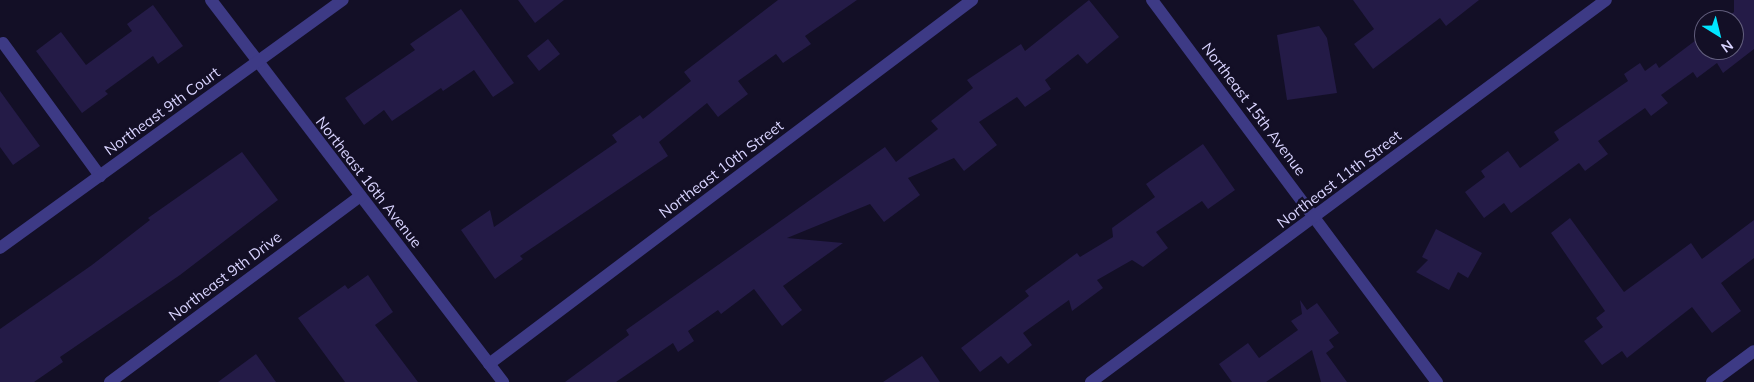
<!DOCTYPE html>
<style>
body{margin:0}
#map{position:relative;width:1754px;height:382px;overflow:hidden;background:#130f26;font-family:Mulish,sans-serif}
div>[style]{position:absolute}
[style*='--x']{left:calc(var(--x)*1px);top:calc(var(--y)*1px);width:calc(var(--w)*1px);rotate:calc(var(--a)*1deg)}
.building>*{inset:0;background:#241b47}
.minor>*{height:12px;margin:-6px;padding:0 6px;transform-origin:6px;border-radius:6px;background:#3d3a85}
.tertiary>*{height:12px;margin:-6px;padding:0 6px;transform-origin:6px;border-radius:6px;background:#3d3a85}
span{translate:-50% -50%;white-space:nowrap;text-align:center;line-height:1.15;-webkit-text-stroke:4.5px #130f26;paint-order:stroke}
.street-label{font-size:15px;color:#d9d4ff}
.north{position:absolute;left:1694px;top:10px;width:50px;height:50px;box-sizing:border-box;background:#130f26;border:1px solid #625e7d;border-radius:50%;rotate:144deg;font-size:14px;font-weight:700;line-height:20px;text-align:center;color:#d9d4ff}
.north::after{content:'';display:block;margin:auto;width:18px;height:22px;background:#00e5ff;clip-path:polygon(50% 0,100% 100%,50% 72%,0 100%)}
</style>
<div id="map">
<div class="building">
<div style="clip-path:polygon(518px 0,564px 0,535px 23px)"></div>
<div style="clip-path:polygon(778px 0,857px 0,805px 36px,811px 44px,783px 63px,776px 54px,738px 81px,748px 94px,718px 117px,707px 103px,659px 142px,668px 156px,520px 256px,523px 259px,495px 279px,461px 230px,490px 210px,494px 227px,617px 142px,612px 135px,640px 115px,643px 119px,691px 81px,684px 72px)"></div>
<div style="clip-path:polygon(1089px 0,1119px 37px,1087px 64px,1078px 54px,1045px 80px,1051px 89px,1025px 107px,1017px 97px,979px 122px,997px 145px,964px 171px,954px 158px,908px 178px,920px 195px,884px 222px,870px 204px,787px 238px,843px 243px,783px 286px,802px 310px,782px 326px,754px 289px,721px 314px,718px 310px,688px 331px,694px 341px,678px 352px,673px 343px,616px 382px,565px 382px,629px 335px,626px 330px,885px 147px,896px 162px,938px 129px,931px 121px,973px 88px,967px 80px,1021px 44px,1025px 51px)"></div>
<div style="clip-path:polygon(1353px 0,1479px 0,1446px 26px,1440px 18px,1373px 69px,1354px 44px,1374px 29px)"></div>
<div style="clip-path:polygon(1734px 0,1754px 0,1754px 49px,1723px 73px,1717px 63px,1697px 78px,1693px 72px,1661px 95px,1668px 103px,1651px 116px,1645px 108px,1598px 141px,1608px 154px,1585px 171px,1579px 163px,1511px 213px,1504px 203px,1484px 218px,1465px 192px,1485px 177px,1481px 171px,1508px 151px,1520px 168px,1559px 140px,1554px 132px,1628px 81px,1624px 74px,1640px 63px,1645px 71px,1656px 63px,1659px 68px,1704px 34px,1704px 50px,1734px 50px,1734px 20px,1723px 20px,1734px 12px)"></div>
<div style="clip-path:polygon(153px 5px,183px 46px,158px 64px,153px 56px,105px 91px,108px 94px,82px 113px,36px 51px,61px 32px,86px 65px,132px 31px,127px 24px)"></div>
<div style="clip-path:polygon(461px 9px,514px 83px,493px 97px,474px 70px,443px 91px,441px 88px,392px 121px,384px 110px,364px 125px,345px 98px,415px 50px,410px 44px)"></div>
<div style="clip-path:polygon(1319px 26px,1327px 38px,1337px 93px,1287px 100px,1277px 35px)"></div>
<div style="clip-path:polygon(548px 39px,560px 54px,539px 71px,527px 56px)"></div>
<div style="clip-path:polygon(0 91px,40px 146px,13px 165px,0 147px)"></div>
<div style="clip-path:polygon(1203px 144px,1235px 190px,1208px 209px,1202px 201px,1156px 232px,1168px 248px,1143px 267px,1132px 260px,1097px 280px,1103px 288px,1072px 311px,1069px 300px,1023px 333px,1032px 345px,1008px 364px,1001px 356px,980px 372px,961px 348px,1029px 296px,1025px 291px,1077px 253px,1080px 257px,1113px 237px,1112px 228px,1155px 197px,1146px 184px)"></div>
<div style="clip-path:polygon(242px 152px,278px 200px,180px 275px,60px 357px,63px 362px,34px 382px,0 382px,0 329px,92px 265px,150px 220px,148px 218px)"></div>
<div style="clip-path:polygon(1570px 218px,1624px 292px,1691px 243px,1702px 259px,1754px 220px,1754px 258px,1721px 283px,1741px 311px,1712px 333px,1692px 307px,1627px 358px,1622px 351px,1602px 365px,1584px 341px,1603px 327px,1596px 318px,1605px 311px,1551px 233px)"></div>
<div style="clip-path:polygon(1436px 229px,1482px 253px,1468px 278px,1458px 272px,1449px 290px,1416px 272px,1428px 260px,1422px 257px)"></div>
<div style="clip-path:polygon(368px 275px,393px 312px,375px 325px,418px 382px,345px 382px,298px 318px,345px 285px,348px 289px)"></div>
<div style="clip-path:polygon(1300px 300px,1307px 310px,1317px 303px,1339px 333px,1329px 340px,1334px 347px,1326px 353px,1347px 382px,1321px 382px,1312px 350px,1266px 382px,1232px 382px,1219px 364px,1248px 343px,1259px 358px,1298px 330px,1291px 321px,1302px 314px)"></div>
<div style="clip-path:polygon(256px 354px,276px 382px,218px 382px)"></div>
<div style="clip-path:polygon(922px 356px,940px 382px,883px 382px)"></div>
</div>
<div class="minor">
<div style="--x:211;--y:0;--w:481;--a:52.6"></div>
<div style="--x:1152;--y:0;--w:477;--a:53.3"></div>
<div style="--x:3;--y:43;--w:165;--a:53.9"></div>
<div style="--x:0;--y:248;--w:423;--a:-35.9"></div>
<div style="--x:489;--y:364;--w:605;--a:-37"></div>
<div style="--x:110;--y:382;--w:312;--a:-36.6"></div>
<div style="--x:1712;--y:382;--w:52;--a:-36.4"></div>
</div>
<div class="tertiary">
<div style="--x:1091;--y:382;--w:641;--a:-36.57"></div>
</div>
<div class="street-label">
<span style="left:1254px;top:109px;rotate:53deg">Northeast 15th Avenue</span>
<span style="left:162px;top:111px;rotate:-36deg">Northeast 9th Court</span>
<span style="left:721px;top:169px;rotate:-37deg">Northeast 10th Street</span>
<span style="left:1339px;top:179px;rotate:-37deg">Northeast 11th Street</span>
<span style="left:369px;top:182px;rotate:52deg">Northeast 16th Avenue</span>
<span style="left:225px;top:276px;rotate:-37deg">Northeast 9th Drive</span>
</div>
<div class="north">N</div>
</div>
